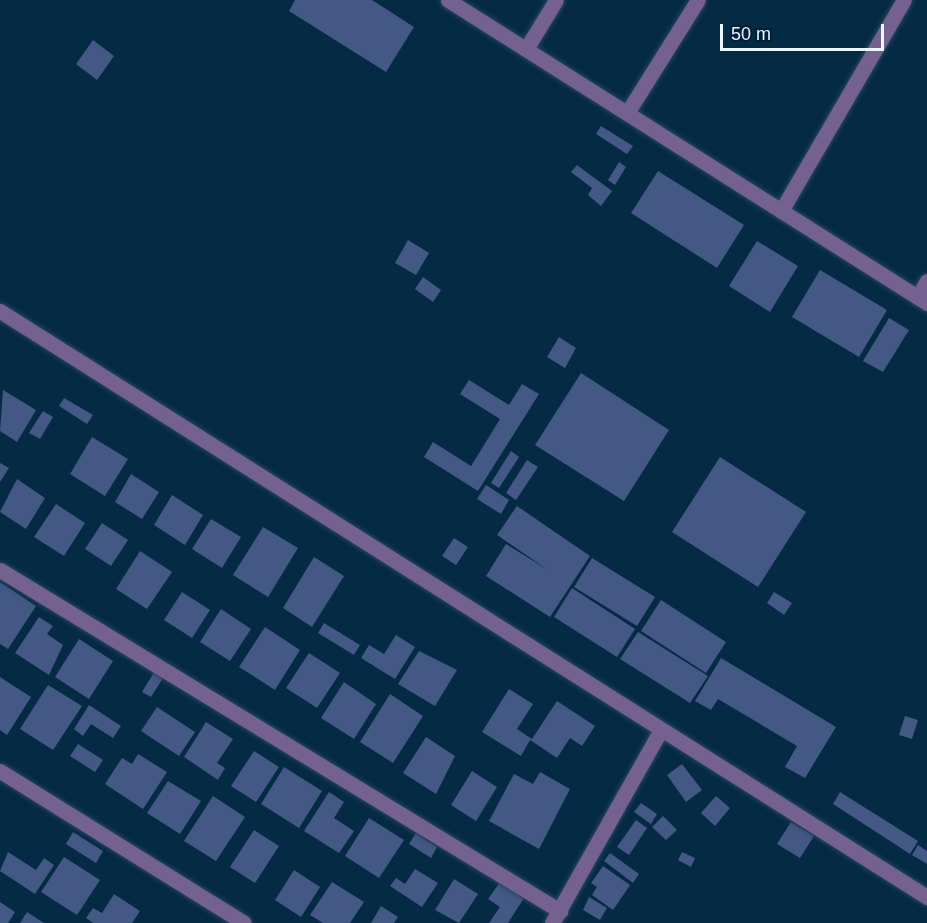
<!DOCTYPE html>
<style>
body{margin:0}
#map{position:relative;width:927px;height:923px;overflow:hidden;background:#052a44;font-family:Helvetica,sans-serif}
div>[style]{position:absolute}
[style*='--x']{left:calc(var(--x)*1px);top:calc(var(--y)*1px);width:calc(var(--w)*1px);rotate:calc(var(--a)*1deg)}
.building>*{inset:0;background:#435885}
.roads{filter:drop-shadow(0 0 2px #25465e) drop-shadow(0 0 2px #25465e)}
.street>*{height:15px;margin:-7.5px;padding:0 7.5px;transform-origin:7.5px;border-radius:7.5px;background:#75618f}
span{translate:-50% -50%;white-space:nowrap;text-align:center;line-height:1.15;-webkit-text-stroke:4.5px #002039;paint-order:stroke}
.scale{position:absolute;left:720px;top:24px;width:164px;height:27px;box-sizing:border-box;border:3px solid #ebf5fd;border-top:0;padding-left:8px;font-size:18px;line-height:21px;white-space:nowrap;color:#ebf5fd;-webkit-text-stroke:4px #002039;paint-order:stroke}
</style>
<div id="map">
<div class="building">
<div style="clip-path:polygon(295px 0,372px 0,414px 27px,386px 72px,289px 11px)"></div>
<div style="clip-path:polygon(93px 40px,114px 56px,97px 80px,76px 64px)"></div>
<div style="clip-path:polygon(601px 126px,633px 146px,627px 154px,596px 134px)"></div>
<div style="clip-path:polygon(619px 162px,626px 167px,615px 185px,608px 180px)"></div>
<div style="clip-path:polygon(577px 165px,612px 191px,601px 206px,588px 195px,592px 188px,571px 172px)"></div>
<div style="clip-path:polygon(658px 171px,744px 225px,717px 268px,631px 213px)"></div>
<div style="clip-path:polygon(408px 240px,429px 253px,416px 275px,395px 263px)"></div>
<div style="clip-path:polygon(757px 241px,798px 266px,770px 312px,729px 286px)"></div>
<div style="clip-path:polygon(820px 270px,887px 310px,859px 357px,792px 317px)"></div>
<div style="clip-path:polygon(423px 277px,441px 290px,433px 302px,415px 289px)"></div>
<div style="clip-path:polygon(889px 318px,909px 330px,883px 372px,863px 361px)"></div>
<div style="clip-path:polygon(559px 337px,576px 348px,565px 368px,547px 357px)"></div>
<div style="clip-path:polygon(581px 373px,669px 430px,624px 501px,535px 445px)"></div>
<div style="clip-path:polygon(469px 380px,509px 405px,522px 384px,539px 394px,478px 491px,424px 457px,433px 442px,471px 466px,500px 419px,460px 394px)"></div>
<div style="clip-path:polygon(3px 390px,36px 410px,17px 442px,0 431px)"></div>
<div style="clip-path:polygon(64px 398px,93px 415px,87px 424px,59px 406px)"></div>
<div style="clip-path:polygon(43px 411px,53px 417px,40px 439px,29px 433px)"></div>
<div style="clip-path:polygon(92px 437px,128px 459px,105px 496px,70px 474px)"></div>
<div style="clip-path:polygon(511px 451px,519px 457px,499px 488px,491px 483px)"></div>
<div style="clip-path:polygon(720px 457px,806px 512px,758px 587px,672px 532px)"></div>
<div style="clip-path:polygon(527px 460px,538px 467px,516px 500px,506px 493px)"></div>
<div style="clip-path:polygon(0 463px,9px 468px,0 482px)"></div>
<div style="clip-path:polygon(131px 474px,159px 492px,142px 519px,115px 502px)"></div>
<div style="clip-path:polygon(17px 479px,45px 498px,26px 529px,0 512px)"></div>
<div style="clip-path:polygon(486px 485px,509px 500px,501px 514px,477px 499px)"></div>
<div style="clip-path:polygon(172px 495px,203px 515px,185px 545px,154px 525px)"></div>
<div style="clip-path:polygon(56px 504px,85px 523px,64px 556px,34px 537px)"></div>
<div style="clip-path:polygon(517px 506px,590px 556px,550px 617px,486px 576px,506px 544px,548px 570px,497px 535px)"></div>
<div style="clip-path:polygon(211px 519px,241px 537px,222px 568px,192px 549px)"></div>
<div style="clip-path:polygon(102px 523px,128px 540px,111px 566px,85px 549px)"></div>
<div style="clip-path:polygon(263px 527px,298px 548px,268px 597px,233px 575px)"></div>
<div style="clip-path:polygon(454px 538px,468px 547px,456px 565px,442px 556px)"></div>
<div style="clip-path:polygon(140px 551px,172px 572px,147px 609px,116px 589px)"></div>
<div style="clip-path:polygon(314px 557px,344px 576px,312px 627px,283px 608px)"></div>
<div style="clip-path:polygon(592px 558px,655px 597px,637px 626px,574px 587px)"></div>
<div style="clip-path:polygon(0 582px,36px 606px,8px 649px,0 644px)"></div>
<div style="clip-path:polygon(572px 588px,635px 629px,617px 657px,554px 617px)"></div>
<div style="clip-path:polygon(182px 592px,210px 610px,192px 638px,164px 620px)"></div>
<div style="clip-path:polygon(774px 592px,792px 603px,784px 615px,767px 603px)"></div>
<div style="clip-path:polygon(661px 600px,726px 642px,706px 673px,641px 631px)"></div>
<div style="clip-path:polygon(221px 609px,251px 629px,230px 661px,200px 642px)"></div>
<div style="clip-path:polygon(39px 617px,53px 626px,47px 634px,63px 645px,49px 675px,15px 653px)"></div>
<div style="clip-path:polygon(324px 623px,360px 645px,354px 655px,318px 633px)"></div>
<div style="clip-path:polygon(265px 627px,300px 650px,275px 690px,239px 667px)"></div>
<div style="clip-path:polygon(638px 632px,708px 676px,690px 703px,620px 659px)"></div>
<div style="clip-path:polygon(396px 635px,415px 647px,395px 679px,361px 658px,369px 645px,384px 654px)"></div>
<div style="clip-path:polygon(79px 639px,113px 661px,89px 699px,55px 677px)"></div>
<div style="clip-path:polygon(419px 651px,457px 670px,435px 706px,398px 684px)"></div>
<div style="clip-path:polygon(309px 653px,340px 673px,317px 708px,286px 688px)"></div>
<div style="clip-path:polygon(721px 658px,836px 727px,805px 778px,785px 767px,797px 746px,718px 699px,711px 710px,695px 701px)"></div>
<div style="clip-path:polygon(156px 669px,165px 675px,151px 697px,142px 692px)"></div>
<div style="clip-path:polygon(0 677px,31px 697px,7px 735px,0 730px)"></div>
<div style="clip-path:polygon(344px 682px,376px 704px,354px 739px,321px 718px)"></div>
<div style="clip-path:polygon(48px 685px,82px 706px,53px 750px,20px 729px)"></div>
<div style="clip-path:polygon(509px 689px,533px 704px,517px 729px,532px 739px,557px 701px,595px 726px,582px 746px,570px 738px,557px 758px,530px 740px,521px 756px,482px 732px)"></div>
<div style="clip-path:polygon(390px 694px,423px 716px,393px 763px,360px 742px)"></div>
<div style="clip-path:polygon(89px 705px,121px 726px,113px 738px,91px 724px,83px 736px,74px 729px)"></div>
<div style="clip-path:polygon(157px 707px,195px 732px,179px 756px,141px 731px)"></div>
<div style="clip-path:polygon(905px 716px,918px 720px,912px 739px,899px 735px)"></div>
<div style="clip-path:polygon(206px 722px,233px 739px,217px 763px,225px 768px,218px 780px,184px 757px)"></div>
<div style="clip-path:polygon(426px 737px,455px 756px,436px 794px,403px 773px)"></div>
<div style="clip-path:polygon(78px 744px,103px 760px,95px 772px,70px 756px)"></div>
<div style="clip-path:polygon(254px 751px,279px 767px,256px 802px,231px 786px)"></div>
<div style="clip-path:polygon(138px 754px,167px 772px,143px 809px,105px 784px,122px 758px,132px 764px)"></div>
<div style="clip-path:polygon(682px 764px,702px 790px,686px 802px,667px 775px)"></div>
<div style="clip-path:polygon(284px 767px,322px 791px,299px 828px,261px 804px)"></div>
<div style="clip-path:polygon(472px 771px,497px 787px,476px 821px,451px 805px)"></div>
<div style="clip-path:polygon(540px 772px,570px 789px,539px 849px,489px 821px,514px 774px,533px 784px)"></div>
<div style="clip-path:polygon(168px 781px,201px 801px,180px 834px,147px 813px)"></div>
<div style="clip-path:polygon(329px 792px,344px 802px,334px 818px,354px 831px,339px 853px,304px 831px)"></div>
<div style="clip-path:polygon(840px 792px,918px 841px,910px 854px,833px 804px)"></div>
<div style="clip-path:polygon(213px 796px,245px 817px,216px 861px,184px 841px)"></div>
<div style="clip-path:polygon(716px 796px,730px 808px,715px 826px,701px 813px)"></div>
<div style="clip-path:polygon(641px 803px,657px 814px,651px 824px,634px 812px)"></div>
<div style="clip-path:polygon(663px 816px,677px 830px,666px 840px,652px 827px)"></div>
<div style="clip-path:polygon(369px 818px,404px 840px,379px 878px,345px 856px)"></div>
<div style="clip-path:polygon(636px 820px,647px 828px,629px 855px,617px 847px)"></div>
<div style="clip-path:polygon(791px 822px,814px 836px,800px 858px,777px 844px)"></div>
<div style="clip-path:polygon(254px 830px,279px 846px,255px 883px,230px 867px)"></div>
<div style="clip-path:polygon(73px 832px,103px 851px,96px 863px,66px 844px)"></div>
<div style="clip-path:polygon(416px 833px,437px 847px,431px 858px,409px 844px)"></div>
<div style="clip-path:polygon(918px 845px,927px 851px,927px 864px,912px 855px)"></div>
<div style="clip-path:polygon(8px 852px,36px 870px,44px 858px,54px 865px,35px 894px,0 871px)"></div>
<div style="clip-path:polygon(682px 852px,695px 858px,691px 867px,678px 860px)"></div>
<div style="clip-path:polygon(610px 853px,639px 874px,633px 883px,604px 861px)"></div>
<div style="clip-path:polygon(64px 857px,100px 880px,77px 915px,41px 892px)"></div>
<div style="clip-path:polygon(603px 866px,630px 885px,613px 910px,592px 895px,597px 887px,591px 883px)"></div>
<div style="clip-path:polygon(415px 869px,438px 883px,422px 907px,390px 886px,396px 878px,405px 884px)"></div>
<div style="clip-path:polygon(294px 870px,320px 887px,301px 917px,275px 900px)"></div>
<div style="clip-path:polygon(454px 879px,478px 894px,459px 923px,435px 910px)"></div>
<div style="clip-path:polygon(332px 882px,364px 902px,350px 923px,323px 923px,310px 915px)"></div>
<div style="clip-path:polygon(500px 882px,524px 898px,508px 923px,489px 923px,500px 907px,488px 899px)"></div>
<div style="clip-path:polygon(114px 894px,140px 911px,132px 923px,93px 923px,86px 918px,93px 908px,102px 913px)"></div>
<div style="clip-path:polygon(589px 897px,607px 908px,600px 920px,583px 910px)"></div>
<div style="clip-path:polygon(0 902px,15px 912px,8px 923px,0 923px)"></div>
<div style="clip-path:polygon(381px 906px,398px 917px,394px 923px,371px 923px)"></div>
<div style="clip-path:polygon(27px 912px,44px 923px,20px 923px)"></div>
</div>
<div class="roads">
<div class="street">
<div style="--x:448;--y:0;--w:567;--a:32.32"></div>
<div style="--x:526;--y:49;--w:57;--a:-58.5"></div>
<div style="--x:627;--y:113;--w:133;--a:-57.9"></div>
<div style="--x:781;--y:211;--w:244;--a:-59.8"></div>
<div style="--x:918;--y:297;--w:18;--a:-61"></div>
<div style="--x:0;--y:311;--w:1097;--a:32.3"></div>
<div style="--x:0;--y:570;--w:656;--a:31.34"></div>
<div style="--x:0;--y:771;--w:287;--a:31.9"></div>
<div style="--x:552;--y:923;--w:220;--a:-60.6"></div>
</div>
</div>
<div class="scale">50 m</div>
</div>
